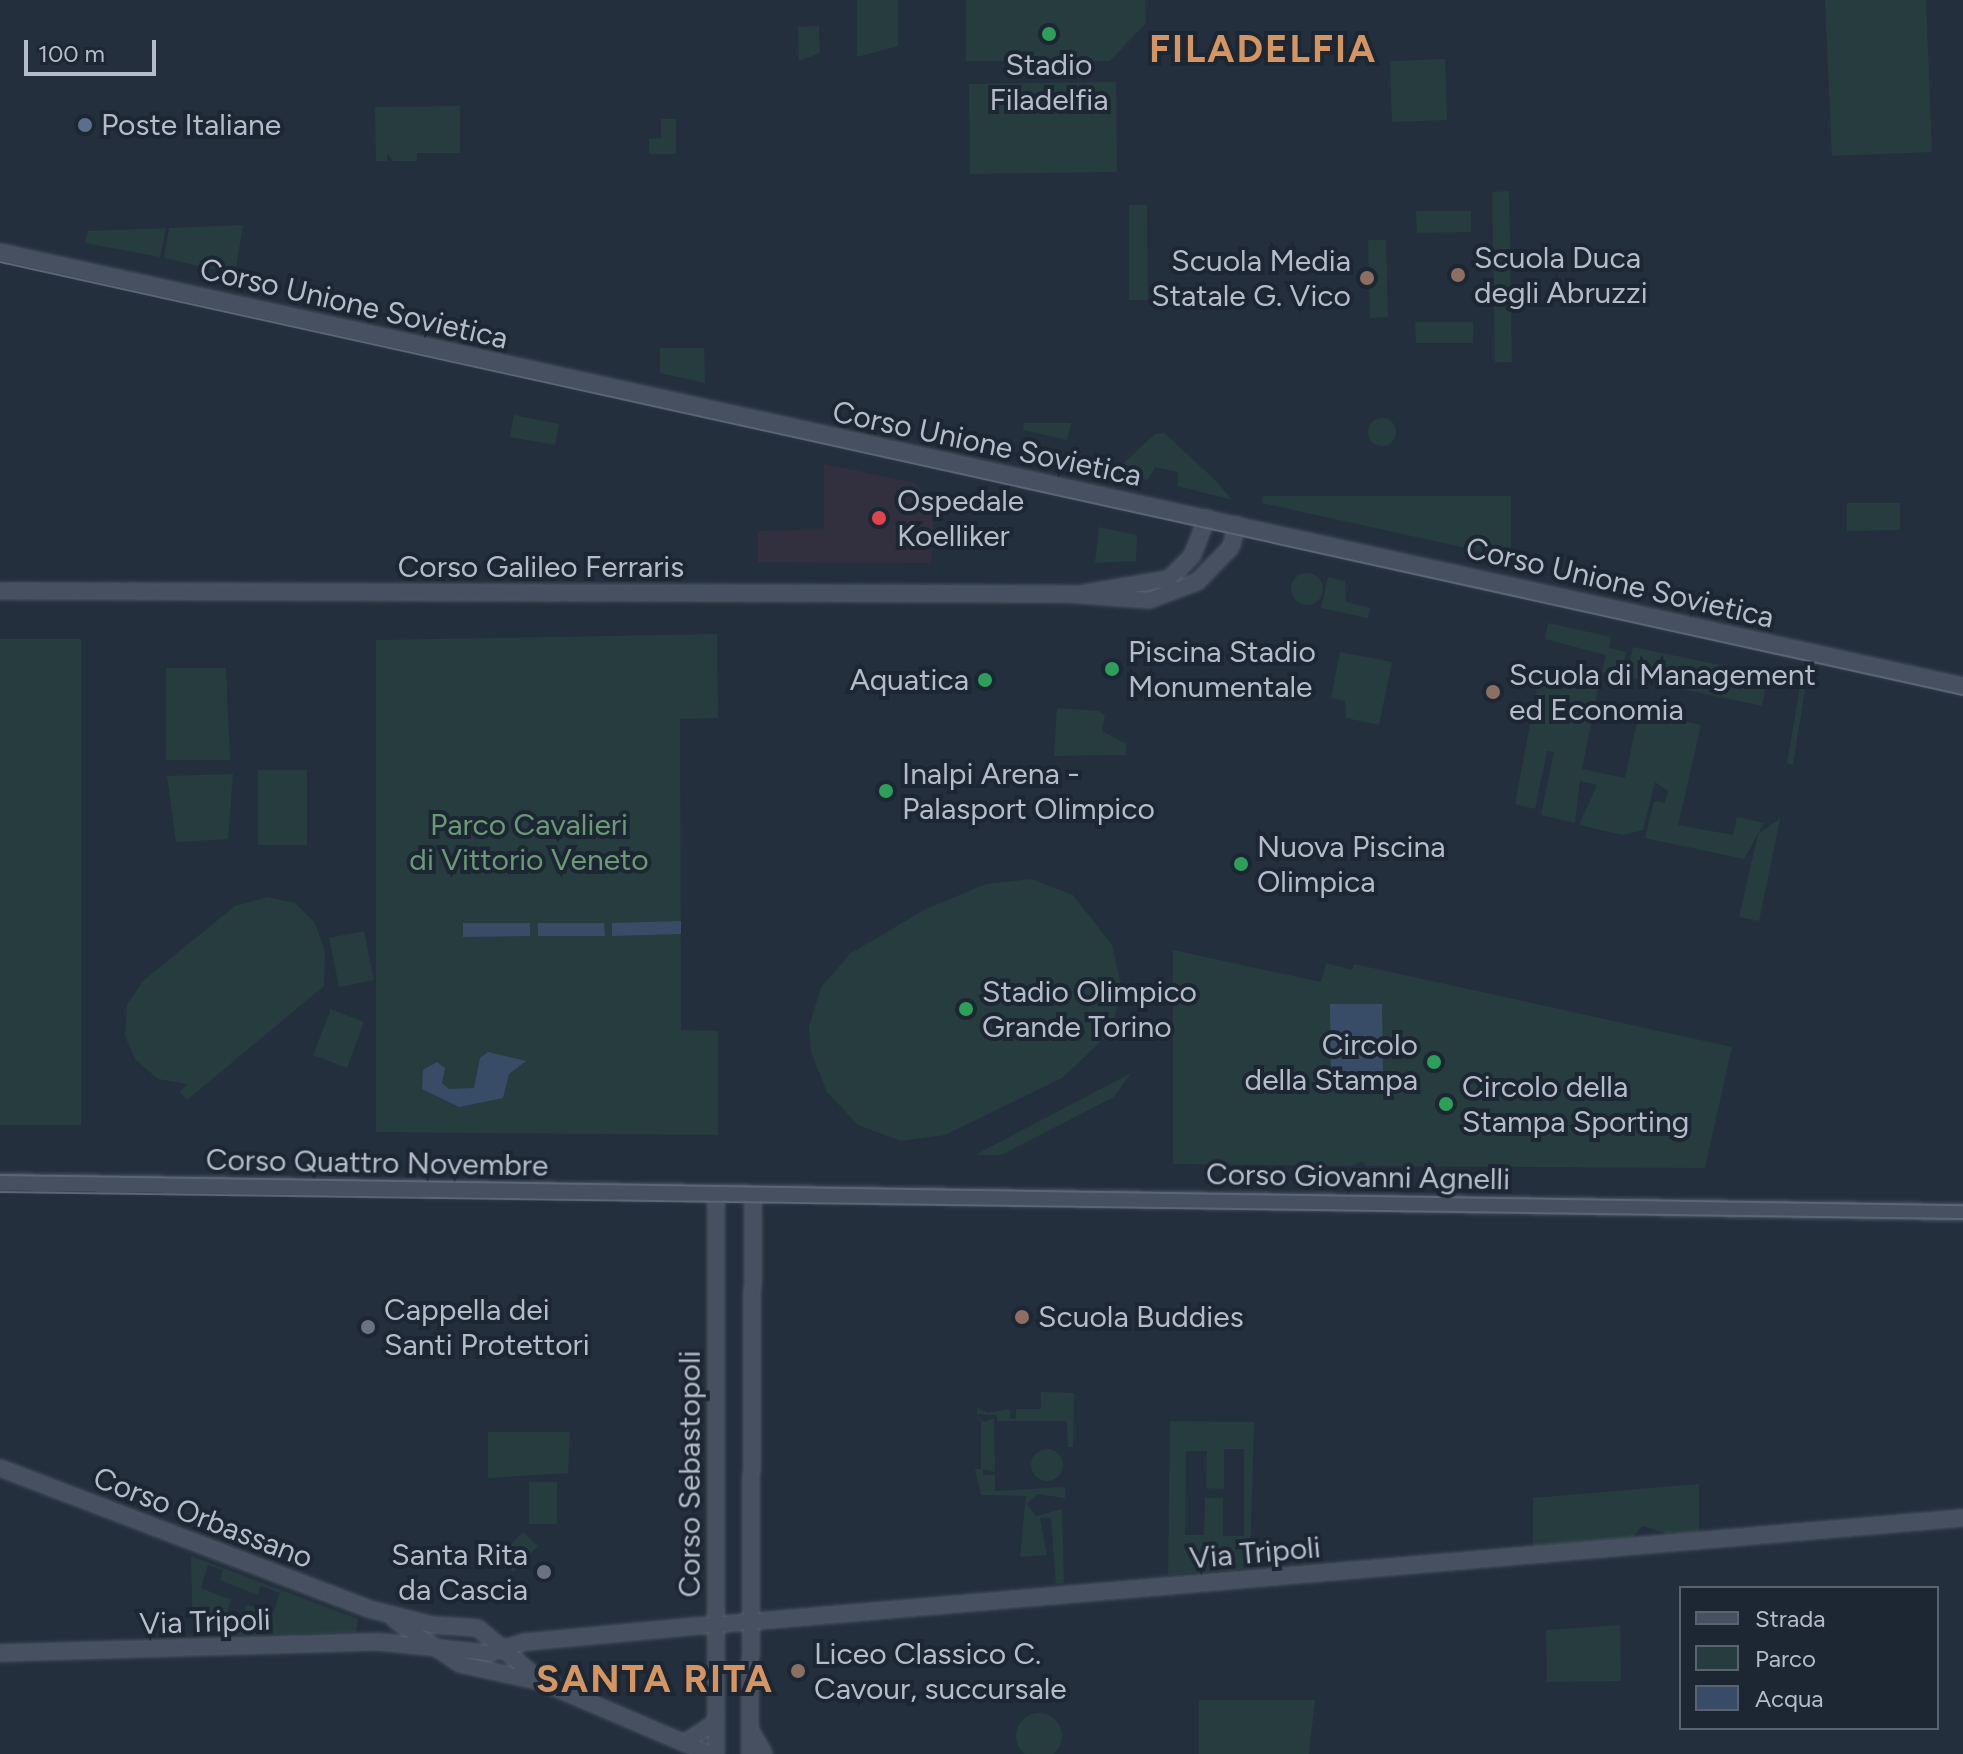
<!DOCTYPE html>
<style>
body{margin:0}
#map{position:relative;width:1963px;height:1754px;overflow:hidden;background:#242f3e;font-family:Figtree,sans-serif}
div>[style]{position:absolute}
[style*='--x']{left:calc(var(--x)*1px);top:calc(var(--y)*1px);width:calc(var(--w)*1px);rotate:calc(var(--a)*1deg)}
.medical>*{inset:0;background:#32303f}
.green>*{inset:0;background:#263c3f}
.round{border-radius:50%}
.water>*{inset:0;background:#394c67}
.roads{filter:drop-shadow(0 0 2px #565f6c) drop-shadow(0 0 2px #565f6c)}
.secondary>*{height:14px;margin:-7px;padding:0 7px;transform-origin:7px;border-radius:7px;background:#465061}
.tram>*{height:2px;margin:-1px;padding:0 1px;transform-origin:1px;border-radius:1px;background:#5a6575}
.dots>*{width:22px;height:22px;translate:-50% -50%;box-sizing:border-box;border:4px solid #1d2633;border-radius:50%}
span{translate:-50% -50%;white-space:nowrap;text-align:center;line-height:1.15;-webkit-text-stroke:8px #1d2633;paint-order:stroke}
.poi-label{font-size:30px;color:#b4bcc9}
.left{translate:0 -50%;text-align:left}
.right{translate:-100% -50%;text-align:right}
.street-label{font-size:30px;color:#b4bcc9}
.park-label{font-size:30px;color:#6b9a76}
.district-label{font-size:38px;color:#d59563;font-weight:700;letter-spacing:2px}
.legend{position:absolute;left:1679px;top:1586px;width:260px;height:144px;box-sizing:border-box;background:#1d2633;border:2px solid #59626f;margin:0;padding:10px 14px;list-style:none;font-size:24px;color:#b4bcc9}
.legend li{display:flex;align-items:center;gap:16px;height:40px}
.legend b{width:40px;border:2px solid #59626f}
.scale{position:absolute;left:24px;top:40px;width:132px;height:36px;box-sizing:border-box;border:4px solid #b4bcc9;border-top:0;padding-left:10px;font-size:24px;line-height:28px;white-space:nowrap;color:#b4bcc9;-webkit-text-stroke:6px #1d2633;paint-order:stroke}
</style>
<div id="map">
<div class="medical">
<div style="clip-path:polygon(824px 464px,915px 483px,934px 507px,931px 563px,758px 562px,758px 531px,824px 529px)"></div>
</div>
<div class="green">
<div style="clip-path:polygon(857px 0,898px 0,898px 46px,857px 57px)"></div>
<div style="clip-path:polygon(966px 0,1145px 0,1146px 23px,1110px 61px,966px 61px)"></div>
<div style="clip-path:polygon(1825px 0,1926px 0,1932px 152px,1832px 156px)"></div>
<div style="clip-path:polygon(819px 26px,820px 53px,799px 61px,798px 27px)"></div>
<div style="clip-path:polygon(1445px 59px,1447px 120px,1392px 122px,1390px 61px)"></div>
<div style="clip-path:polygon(1116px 82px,1117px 172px,970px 174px,969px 84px)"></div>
<div style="clip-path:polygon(460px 106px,460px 153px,417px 153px,417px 161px,393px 161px,387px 153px,387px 161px,376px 161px,375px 107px)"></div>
<div style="clip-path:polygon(661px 119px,676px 119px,676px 154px,649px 154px,649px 139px,661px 138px)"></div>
<div style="clip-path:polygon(1509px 191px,1512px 362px,1495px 362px,1492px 192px)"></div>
<div style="clip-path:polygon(1129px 205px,1147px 205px,1148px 300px,1129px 300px)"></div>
<div style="clip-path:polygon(1416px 211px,1471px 211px,1471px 232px,1417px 233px)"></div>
<div style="clip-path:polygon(243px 225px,235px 274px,164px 258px,169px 228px)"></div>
<div style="clip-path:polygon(166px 228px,160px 257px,85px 243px,88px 231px)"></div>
<div style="clip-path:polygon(1368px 240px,1386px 240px,1388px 317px,1370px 318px)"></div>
<div style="clip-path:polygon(1415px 322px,1473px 322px,1473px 343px,1416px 343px)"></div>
<div style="clip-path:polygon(660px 348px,704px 348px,705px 383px,660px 373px)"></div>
<div style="clip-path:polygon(514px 415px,559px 424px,555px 445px,510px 437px)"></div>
<div class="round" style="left:1368px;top:418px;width:28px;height:28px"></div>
<div style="clip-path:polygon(1024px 423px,1071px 423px,1067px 440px,1023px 430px)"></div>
<div style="clip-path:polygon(1164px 433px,1215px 480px,1232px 500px,1178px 486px,1178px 472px,1155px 467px,1148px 480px,1113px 473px,1155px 434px)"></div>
<div style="clip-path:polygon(1263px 496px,1511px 496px,1511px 558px,1262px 503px)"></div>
<div style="clip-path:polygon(1847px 503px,1900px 503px,1900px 530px,1847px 531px)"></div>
<div style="clip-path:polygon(1099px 527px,1137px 535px,1136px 561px,1095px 563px)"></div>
<div class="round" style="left:1291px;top:573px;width:32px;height:32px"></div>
<div style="clip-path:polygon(1328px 577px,1345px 581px,1346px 602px,1370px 608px,1368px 618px,1321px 608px)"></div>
<div style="clip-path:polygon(1548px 623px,1611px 637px,1609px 648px,1626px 652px,1621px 676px,1602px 672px,1606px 655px,1545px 639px)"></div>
<div style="clip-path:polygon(717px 634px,718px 718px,680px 719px,681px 1030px,718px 1031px,718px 1135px,376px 1132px,376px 640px)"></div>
<div style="clip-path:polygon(0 639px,81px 639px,81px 1125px,0 1125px)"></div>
<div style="clip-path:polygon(1633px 647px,1806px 683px,1793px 765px,1787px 763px,1800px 687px,1767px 680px,1762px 706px,1626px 677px)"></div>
<div style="clip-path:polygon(1340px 652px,1392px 662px,1379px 725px,1346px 718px,1345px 701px,1331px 698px)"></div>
<div style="clip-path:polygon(166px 668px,226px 668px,230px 760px,166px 760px)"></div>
<div style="clip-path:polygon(1540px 672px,1599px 685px,1582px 769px,1625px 778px,1639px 712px,1701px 725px,1678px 825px,1733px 835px,1737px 817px,1764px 823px,1744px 859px,1645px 838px,1654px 801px,1665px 803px,1668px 791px,1655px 782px,1643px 830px,1622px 835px,1579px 825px,1597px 785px,1580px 781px,1575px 823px,1541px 815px,1554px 752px,1547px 751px,1535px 809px,1515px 804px)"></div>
<div style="clip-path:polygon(1057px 708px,1098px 711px,1105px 715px,1102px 731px,1126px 744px,1126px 755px,1054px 756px)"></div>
<div style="clip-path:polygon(258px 770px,307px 770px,307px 845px,258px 845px)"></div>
<div style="clip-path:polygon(233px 774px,228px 839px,176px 842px,167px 776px)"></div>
<div style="clip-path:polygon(1780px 819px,1759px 921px,1739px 917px,1758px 834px)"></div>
<div style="clip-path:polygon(1031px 879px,1073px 895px,1112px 945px,1122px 989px,1110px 1033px,1062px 1078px,945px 1135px,901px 1141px,858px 1125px,827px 1092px,811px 1052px,809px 1027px,821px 987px,851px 953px,926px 909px,986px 884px)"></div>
<div style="clip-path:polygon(267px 897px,295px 903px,315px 923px,325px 952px,324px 986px,187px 1100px,180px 1092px,188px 1084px,158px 1079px,135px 1059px,125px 1036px,127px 1005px,143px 981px,235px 906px)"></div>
<div style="clip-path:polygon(364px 931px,374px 980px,339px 987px,329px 938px)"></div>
<div style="clip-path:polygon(1173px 950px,1321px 982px,1326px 963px,1352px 970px,1354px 964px,1732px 1047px,1705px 1168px,1366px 1166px,1362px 1161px,1351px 1166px,1173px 1164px)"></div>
<div style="clip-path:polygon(331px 1009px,364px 1022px,347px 1068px,313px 1055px)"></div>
<div style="clip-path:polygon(1131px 1073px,1114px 1097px,1001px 1155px,975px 1155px)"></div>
<div style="clip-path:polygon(1041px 1392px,1074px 1393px,1073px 1447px,1068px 1447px,1067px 1421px,997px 1421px,997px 1415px,977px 1414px,977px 1408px,988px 1413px,1010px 1409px,1010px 1418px,1016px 1419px,1016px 1409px,1041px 1409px)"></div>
<div style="clip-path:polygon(975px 1416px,984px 1422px,994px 1418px,995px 1472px,983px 1469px,983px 1475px,995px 1475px,995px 1491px,1065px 1487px,1065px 1498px,1037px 1494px,1027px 1504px,1036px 1516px,1062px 1509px,1064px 1583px,1056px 1584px,1051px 1518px,1040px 1518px,1047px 1555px,1020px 1557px,1026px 1496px,981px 1495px,975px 1469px,981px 1469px,981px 1421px)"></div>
<div style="clip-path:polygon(evenodd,1170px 1421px,1254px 1422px,1250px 1568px,1168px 1575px,1170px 1421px,1224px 1449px,1244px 1449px,1244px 1536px,1223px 1536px,1223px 1498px,1205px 1498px,1204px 1535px,1185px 1535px,1186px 1451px,1207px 1451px,1206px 1488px,1224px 1489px,1224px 1449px)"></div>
<div style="clip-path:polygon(488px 1432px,570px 1432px,568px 1473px,488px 1478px)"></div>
<div class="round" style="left:1031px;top:1449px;width:32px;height:32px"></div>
<div style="clip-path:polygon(529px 1482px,557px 1482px,557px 1524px,529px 1524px)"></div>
<div style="clip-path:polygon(1699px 1484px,1699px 1532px,1668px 1534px,1642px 1526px,1633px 1537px,1533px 1546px,1533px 1498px)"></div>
<div style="clip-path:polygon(523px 1532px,538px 1546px,513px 1572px,498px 1558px)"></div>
<div style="clip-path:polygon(evenodd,191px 1556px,358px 1619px,356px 1632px,193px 1636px,191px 1556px,208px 1565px,223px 1570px,220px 1580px,257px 1595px,261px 1586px,280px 1593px,273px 1614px,247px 1605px,237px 1629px,223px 1624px,231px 1600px,201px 1588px,208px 1565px)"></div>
<div style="clip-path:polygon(1620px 1625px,1621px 1681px,1547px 1682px,1546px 1630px)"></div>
<div style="clip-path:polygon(1199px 1700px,1315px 1700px,1309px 1754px,1199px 1754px)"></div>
<div class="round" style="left:1016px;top:1713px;width:46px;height:46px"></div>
</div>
<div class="water">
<div style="clip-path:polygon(681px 921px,681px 934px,612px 936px,612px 923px)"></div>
<div style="clip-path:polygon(463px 923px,530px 923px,530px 936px,463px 937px)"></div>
<div style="clip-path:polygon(538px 923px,604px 923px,605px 936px,538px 936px)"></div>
<div style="clip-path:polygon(1330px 1004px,1382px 1004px,1383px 1071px,1331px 1072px)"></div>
<div style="clip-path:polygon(488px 1052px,526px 1061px,509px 1074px,503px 1098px,459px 1107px,422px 1089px,423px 1070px,437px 1062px,445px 1068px,442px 1083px,449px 1089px,474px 1088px,480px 1058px)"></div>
</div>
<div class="roads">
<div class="secondary">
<div style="--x:0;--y:252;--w:2010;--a:12.47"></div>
<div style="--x:0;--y:591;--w:1070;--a:0.16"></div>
<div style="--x:1070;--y:594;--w:79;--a:4.3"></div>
<div style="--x:1149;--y:600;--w:51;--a:-20.6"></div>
<div style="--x:1197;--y:582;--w:49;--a:-45.8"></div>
<div style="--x:1231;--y:547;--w:23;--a:-75"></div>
<div style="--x:1081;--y:594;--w:89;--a:-9.7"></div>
<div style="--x:1169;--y:579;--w:33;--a:-45"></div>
<div style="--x:1192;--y:556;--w:41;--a:-68.5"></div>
<div style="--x:0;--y:1182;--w:1963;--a:0.88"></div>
<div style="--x:716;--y:1194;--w:560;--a:90"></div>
<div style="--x:0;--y:1468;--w:395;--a:20.9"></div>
<div style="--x:369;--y:1609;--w:65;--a:14.3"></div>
<div style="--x:432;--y:1625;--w:46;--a:3.7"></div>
<div style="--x:478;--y:1628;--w:84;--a:40.2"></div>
<div style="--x:395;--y:1620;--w:78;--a:34.1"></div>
<div style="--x:460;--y:1664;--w:84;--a:12.4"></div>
<div style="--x:542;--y:1682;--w:183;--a:23.2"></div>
<div style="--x:0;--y:1653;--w:380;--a:-1.7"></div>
<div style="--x:380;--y:1642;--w:110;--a:5.8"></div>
<div style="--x:489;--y:1653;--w:39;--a:-17"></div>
<div style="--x:526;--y:1642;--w:175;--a:-5.3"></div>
<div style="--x:700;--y:1626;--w:1268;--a:-4.89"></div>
<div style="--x:752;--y:1733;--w:24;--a:60"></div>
<div style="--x:684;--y:1743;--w:38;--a:-33"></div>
<div style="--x:750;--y:1754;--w:560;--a:-89.69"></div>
</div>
</div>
<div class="tram">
<div style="--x:0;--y:262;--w:2010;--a:12.44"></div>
<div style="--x:0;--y:1175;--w:1963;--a:0.88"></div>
<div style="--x:0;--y:1192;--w:1963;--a:0.79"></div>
</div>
<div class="dots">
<div style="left:1049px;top:34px;background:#2e9e5b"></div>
<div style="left:85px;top:125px;background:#5c6f8a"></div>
<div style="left:1458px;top:275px;background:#8d6e63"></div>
<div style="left:1367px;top:278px;background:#8d6e63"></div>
<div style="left:879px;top:518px;background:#e0444e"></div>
<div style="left:1112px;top:669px;background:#2e9e5b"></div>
<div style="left:985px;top:680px;background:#2e9e5b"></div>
<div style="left:1493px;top:692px;background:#8d6e63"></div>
<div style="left:886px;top:791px;background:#2e9e5b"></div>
<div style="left:1241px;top:864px;background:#2e9e5b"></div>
<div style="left:966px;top:1009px;background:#2e9e5b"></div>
<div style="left:1434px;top:1062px;background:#2e9e5b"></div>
<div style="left:1446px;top:1104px;background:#2e9e5b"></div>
<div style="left:1022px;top:1317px;background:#8d6e63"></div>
<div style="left:368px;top:1327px;background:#6b7280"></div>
<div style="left:544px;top:1572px;background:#6b7280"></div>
<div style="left:798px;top:1671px;background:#8d6e63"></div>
</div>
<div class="poi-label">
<span style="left:1049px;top:82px">Stadio<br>Filadelfia</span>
<span class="left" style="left:101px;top:125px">Poste Italiane</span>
<span class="left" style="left:1474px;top:275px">Scuola Duca<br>degli Abruzzi</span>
<span class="right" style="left:1351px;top:278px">Scuola Media<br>Statale G. Vico</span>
<span class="left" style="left:897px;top:518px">Ospedale<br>Koelliker</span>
<span class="left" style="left:1128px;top:669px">Piscina Stadio<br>Monumentale</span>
<span class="left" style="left:1509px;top:692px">Scuola di Management<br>ed Economia</span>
<span class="right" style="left:969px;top:680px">Aquatica</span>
<span class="left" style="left:902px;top:791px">Inalpi Arena -<br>Palasport Olimpico</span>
<span class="left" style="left:1257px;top:864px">Nuova Piscina<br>Olimpica</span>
<span class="left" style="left:982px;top:1009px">Stadio Olimpico<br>Grande Torino</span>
<span class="right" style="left:1418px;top:1062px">Circolo<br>della Stampa</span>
<span class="left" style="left:1462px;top:1104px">Circolo della<br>Stampa Sporting</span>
<span class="left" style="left:384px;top:1327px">Cappella dei<br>Santi Protettori</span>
<span class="left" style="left:1038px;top:1317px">Scuola Buddies</span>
<span class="right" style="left:528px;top:1572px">Santa Rita<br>da Cascia</span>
<span class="left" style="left:814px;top:1671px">Liceo Classico C.<br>Cavour, succursale</span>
</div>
<div class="street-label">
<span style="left:354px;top:304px;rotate:13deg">Corso Unione Sovietica</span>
<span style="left:987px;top:444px;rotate:12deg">Corso Unione Sovietica</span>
<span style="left:541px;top:567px">Corso Galileo Ferraris</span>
<span style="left:1620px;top:583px;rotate:13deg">Corso Unione Sovietica</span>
<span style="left:377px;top:1163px;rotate:1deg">Corso Quattro Novembre</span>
<span style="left:1358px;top:1177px;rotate:1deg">Corso Giovanni Agnelli</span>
<span style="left:690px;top:1474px;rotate:-90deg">Corso Sebastopoli</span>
<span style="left:203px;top:1518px;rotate:21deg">Corso Orbassano</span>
<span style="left:1255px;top:1553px;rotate:-5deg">Via Tripoli</span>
<span style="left:205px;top:1622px;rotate:-2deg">Via Tripoli</span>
</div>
<div class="park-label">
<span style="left:529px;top:842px">Parco Cavalieri<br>di Vittorio Veneto</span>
</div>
<div class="district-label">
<span style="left:1263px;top:50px">FILADELFIA</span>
<span style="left:655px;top:1680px">SANTA RITA</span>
</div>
<ul class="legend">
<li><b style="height:10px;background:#465061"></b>Strada</li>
<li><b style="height:22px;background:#263c3f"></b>Parco</li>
<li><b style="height:22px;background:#394c67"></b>Acqua</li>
</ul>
<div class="scale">100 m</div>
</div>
